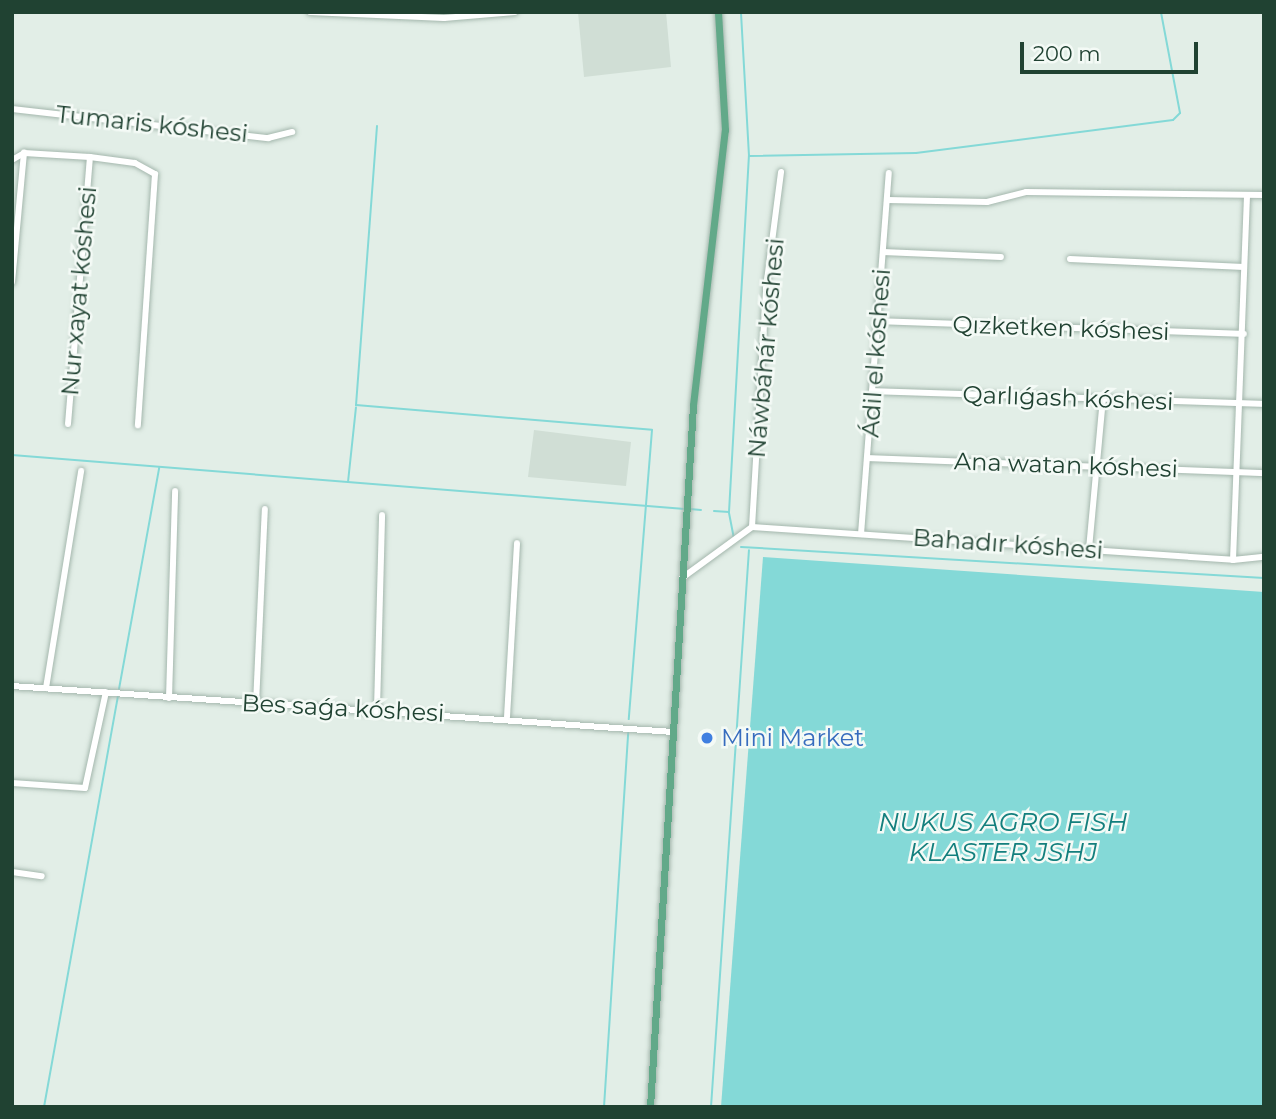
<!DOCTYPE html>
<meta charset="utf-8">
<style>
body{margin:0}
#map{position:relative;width:1276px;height:1119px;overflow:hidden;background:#e2eee7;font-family:Montserrat,sans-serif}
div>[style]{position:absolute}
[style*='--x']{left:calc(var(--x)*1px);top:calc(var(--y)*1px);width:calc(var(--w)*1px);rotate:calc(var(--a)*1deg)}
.built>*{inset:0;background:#d0ded5}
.water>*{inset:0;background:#84d9d7}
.stream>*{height:2px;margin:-1px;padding:0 1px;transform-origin:1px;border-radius:1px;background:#84d9d7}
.roads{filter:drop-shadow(0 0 2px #a4b7ad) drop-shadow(0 0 2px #a4b7ad)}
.minor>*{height:6px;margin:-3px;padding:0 3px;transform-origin:3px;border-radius:3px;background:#fff}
.major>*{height:7px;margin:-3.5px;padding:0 3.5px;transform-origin:3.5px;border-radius:3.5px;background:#62a989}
.dots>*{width:19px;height:19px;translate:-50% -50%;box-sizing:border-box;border:4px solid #f4faf6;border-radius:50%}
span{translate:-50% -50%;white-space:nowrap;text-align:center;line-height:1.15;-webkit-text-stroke:5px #f4faf6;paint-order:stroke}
.street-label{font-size:24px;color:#204232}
.shop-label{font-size:24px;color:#366cbe}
.left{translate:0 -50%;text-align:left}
.water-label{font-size:26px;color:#137f7d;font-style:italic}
.frame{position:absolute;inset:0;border:14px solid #204232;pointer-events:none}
.scale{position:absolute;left:1020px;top:42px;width:178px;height:32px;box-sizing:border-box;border:4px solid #204232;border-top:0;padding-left:9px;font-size:21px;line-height:24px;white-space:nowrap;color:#204232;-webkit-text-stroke:5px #f4faf6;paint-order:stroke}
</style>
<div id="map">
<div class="built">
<div style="clip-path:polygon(578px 12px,666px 12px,671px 67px,584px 77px)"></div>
<div style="clip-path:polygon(534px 430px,631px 442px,626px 486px,528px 477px)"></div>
</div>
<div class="water">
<div style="clip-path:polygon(763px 557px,1264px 592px,1264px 1107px,721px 1107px)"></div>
</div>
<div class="stream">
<div style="--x:377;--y:126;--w:280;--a:94.3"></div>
<div style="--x:356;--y:405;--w:297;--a:4.8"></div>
<div style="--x:652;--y:430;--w:290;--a:94.6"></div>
<div style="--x:749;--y:156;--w:167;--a:-1"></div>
<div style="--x:916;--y:153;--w:259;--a:-7.3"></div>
<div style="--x:1173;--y:120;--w:10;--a:-45"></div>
<div style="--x:1180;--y:113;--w:103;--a:-100.7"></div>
<div style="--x:12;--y:455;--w:675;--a:4.59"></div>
<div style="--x:348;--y:482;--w:75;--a:-83.9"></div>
<div style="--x:690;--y:509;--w:11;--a:5"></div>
<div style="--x:714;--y:511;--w:15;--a:4"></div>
<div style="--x:729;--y:512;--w:357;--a:-86.8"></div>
<div style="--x:749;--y:156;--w:144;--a:-93.2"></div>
<div style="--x:729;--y:513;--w:25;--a:79"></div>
<div style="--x:741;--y:547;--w:524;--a:3.39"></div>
<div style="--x:119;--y:689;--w:225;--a:-79.7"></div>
<div style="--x:44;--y:1107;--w:417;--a:-79.8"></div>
<div style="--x:604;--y:1107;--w:375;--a:-86.3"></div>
<div style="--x:711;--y:1107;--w:558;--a:-86.1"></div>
</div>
<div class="roads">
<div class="minor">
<div style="--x:310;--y:12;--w:134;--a:2.6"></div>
<div style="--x:444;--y:18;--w:71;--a:-4.8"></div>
<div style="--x:12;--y:109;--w:258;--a:6.5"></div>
<div style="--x:268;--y:138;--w:25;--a:-14"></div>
<div style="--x:12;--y:160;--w:14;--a:-30"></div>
<div style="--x:24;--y:153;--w:66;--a:3.5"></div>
<div style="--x:90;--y:157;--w:45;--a:7.6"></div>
<div style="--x:135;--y:163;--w:23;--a:29"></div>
<div style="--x:155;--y:174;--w:252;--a:93.9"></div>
<div style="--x:887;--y:200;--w:100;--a:1.1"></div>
<div style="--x:987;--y:202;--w:40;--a:-14.4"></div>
<div style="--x:1026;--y:192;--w:238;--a:0.7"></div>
<div style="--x:883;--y:252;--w:118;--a:2.4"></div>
<div style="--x:1070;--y:259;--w:174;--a:2.6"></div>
<div style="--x:12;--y:282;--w:130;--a:-84.7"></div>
<div style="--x:878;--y:321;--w:366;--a:2"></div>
<div style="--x:872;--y:391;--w:392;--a:1.9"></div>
<div style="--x:68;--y:424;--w:268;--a:-85.3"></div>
<div style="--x:869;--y:458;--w:395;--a:2.2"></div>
<div style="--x:752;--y:527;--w:482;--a:3.9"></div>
<div style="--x:1233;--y:560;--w:31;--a:-6"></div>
<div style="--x:861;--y:534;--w:362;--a:-85.6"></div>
<div style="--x:1089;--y:549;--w:151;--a:-84.7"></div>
<div style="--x:1233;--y:560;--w:364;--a:-87.8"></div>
<div style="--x:682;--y:578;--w:87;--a:-36.1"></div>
<div style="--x:752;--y:527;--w:239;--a:-86.6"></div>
<div style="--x:766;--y:288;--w:117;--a:-82.6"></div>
<div style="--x:12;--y:686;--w:663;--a:3.98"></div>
<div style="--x:46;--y:688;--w:220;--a:-80.8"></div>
<div style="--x:169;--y:698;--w:207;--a:-88.3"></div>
<div style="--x:256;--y:704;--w:195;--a:-87.4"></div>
<div style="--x:377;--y:709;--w:194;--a:-88.5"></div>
<div style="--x:507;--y:717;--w:174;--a:-86.7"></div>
<div style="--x:12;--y:783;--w:73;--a:3.9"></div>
<div style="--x:85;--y:788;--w:98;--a:-77.7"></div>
<div style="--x:12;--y:872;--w:30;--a:8"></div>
</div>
<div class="major">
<div style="--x:650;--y:1107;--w:703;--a:-86.49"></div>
<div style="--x:693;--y:405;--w:277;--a:-83.4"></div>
<div style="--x:725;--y:130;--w:118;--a:-93.4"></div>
</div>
</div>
<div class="dots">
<div style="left:707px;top:738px;background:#3f7fe0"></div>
</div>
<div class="street-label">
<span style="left:152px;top:124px;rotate:6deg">Tumaris kóshesi</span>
<span style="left:79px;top:291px;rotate:-85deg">Nur xayat kóshesi</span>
<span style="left:1061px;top:328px;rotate:2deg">Qızketken kóshesi</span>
<span style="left:766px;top:348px;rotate:-85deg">Náwbáhár kóshesi</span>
<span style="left:876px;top:353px;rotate:-86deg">Ádil el kóshesi</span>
<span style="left:1068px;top:398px;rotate:2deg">Qarlıǵash kóshesi</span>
<span style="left:1066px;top:465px;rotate:2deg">Ana watan kóshesi</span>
<span style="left:1008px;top:544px;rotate:4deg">Bahadır kóshesi</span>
<span style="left:343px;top:708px;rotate:3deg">Bes saǵa kóshesi</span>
</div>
<div class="shop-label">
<span class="left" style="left:721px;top:738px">Mini Market</span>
</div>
<div class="water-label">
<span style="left:1003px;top:838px">NUKUS AGRO FISH<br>KLASTER JSHJ</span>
</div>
<div class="frame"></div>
<div class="scale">200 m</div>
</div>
